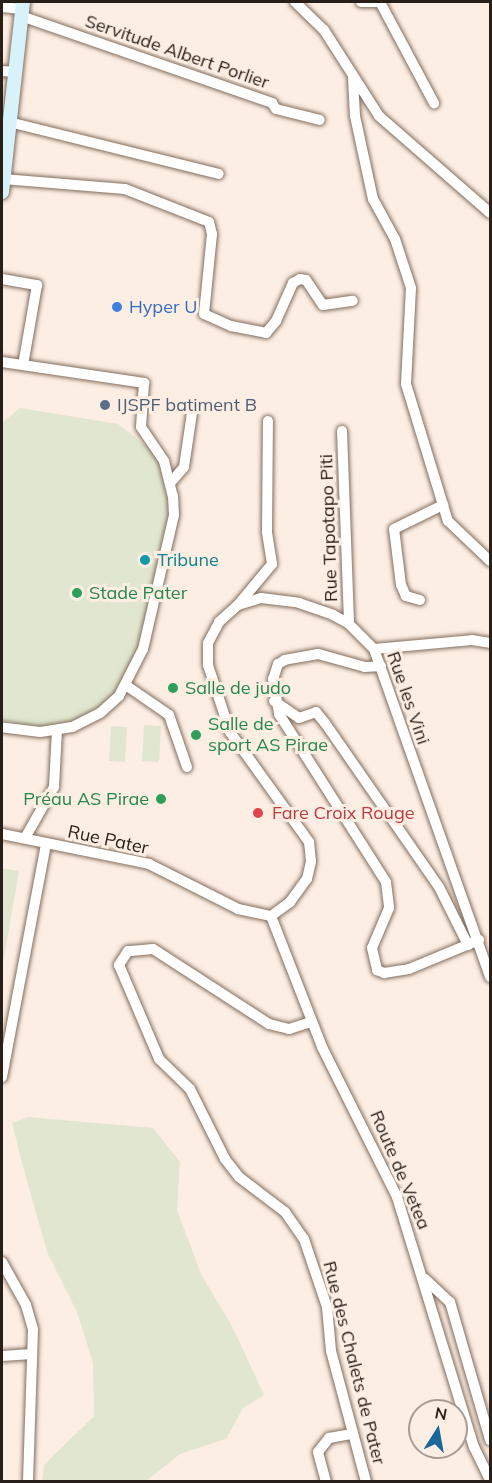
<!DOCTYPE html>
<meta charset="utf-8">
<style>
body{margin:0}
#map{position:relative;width:492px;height:1483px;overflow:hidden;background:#fdeee3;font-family:Mulish,sans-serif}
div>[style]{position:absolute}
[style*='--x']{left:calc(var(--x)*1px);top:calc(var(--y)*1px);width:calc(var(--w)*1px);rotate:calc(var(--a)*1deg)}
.green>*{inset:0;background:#e0e6cf}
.roads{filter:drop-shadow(0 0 2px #826d5d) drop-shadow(0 0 2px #826d5d)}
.minor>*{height:10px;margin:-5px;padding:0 5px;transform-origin:5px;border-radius:5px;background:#fff}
.secondary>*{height:14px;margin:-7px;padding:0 7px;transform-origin:7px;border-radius:7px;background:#d7f2fb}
.dots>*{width:16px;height:16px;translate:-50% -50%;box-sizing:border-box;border:3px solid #fdeee3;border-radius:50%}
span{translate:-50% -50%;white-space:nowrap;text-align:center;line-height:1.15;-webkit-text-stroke:6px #fdeee3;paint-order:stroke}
.street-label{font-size:18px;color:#281f19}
.shop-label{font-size:18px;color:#366cbe}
.left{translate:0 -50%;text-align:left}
.service-label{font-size:18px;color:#4e5e75}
.culture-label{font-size:18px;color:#0d838f}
.leisure-label{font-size:18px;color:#27864d}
.right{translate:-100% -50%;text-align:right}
.health-label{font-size:18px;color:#be3a42}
.frame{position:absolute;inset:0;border:3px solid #281f19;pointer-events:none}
.north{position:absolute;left:408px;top:1399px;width:60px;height:60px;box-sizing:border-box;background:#fdeee3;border:2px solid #a89b92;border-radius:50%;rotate:11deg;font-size:16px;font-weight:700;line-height:24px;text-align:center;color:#281f19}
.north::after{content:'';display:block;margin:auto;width:21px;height:27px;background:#1a689b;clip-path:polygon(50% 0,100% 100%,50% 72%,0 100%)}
</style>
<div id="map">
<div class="green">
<div style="clip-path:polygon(20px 408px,118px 424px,162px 458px,171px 488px,171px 517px,134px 670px,114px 700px,72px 726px,43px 728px,2px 720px,2px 423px)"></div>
<div style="clip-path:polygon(144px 725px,161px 726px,159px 762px,142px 761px)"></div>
<div style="clip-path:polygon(111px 726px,127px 727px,125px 762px,109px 761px)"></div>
<div style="clip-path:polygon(2px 868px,19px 871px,2px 969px)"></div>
<div style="clip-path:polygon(28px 1117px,153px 1128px,180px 1162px,177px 1210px,201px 1274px,233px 1328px,264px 1395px,243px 1408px,226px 1439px,180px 1454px,146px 1481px,42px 1481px,44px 1465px,94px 1416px,93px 1363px,77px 1312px,47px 1252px,24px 1170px,12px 1123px)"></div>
</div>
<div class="roads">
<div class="minor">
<div style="--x:295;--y:2;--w:40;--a:44"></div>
<div style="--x:324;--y:30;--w:102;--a:57.4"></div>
<div style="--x:379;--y:116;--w:147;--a:41.1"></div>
<div style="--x:361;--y:2;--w:15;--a:0"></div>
<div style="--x:380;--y:2;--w:115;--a:61.9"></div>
<div style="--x:2;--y:7;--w:20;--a:6"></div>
<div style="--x:21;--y:16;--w:266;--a:19.1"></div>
<div style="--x:272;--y:103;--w:7;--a:56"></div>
<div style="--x:276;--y:109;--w:45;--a:14"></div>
<div style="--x:2;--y:71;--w:13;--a:4"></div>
<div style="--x:353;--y:78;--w:38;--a:87"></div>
<div style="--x:355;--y:116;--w:85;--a:77.8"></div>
<div style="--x:373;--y:199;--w:46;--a:61.2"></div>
<div style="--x:395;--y:239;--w:52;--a:71.9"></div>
<div style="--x:411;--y:288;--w:96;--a:93"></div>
<div style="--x:406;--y:384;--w:143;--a:73"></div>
<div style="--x:448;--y:521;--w:58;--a:43.6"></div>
<div style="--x:9;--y:122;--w:216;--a:13.9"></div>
<div style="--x:3;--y:179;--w:122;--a:4.7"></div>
<div style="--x:125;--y:189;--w:90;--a:21.4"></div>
<div style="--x:209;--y:222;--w:12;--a:76"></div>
<div style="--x:212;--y:234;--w:80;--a:95.7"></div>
<div style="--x:204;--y:314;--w:30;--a:24"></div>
<div style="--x:231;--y:326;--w:36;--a:11"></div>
<div style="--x:266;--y:333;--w:16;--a:-50"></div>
<div style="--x:276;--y:321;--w:42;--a:-65.9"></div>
<div style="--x:293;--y:283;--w:8;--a:-30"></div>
<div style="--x:300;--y:279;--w:6;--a:9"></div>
<div style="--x:306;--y:280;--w:30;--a:56"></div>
<div style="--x:323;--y:305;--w:30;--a:-8"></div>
<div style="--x:2;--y:279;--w:36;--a:10"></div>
<div style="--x:37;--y:285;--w:81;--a:99.9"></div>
<div style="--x:2;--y:362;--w:144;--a:8.4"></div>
<div style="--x:144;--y:383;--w:44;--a:93.9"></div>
<div style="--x:141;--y:427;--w:41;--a:55.9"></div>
<div style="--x:164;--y:461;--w:36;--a:76"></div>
<div style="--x:173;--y:496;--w:19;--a:87"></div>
<div style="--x:174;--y:515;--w:138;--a:103"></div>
<div style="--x:143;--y:649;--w:53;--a:117.1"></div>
<div style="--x:119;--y:696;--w:25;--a:138"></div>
<div style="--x:100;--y:713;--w:31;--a:153"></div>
<div style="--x:72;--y:727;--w:32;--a:171"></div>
<div style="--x:40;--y:732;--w:38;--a:-173"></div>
<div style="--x:342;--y:431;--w:193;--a:87.9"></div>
<div style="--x:171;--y:482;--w:20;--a:-49"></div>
<div style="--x:184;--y:467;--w:55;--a:-81.6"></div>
<div style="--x:420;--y:600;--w:15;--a:-164"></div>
<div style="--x:406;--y:596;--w:12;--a:-114"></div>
<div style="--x:401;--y:585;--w:56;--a:-97.1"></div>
<div style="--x:394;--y:529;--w:55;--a:-26.1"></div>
<div style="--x:238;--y:605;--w:53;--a:-50.3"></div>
<div style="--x:272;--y:564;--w:33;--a:-99"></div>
<div style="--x:267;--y:531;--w:110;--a:-89.5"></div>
<div style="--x:374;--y:649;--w:98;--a:-5.2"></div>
<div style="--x:472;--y:640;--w:18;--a:9"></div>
<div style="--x:381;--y:666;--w:16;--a:176"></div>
<div style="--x:365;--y:667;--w:49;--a:-164.5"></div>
<div style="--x:318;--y:654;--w:34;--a:170"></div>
<div style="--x:285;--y:660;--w:8;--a:150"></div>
<div style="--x:278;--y:664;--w:16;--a:108"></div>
<div style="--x:273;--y:679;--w:36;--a:80"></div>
<div style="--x:279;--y:714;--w:199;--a:57.5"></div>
<div style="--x:386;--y:882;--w:26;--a:83"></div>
<div style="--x:389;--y:908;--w:43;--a:113"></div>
<div style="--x:372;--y:948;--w:23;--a:77"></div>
<div style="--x:377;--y:970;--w:8;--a:23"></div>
<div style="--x:384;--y:973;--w:25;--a:-9"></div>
<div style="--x:409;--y:969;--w:76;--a:-22.5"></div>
<div style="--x:127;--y:686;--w:51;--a:34.6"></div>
<div style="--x:169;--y:715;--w:55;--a:70.9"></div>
<div style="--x:274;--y:701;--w:30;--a:34"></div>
<div style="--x:299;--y:718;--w:18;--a:-19"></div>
<div style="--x:316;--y:712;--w:14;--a:51"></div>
<div style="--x:325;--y:723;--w:200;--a:55.2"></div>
<div style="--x:439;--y:887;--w:65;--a:63.4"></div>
<div style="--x:2;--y:834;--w:150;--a:11.5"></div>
<div style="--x:149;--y:864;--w:100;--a:26.8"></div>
<div style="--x:238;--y:909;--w:34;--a:12"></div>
<div style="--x:25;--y:838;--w:59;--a:-60.4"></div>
<div style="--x:54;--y:787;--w:57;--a:-87"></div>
<div style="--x:271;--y:916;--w:24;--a:-36"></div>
<div style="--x:290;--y:902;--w:29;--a:-54"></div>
<div style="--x:307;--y:879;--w:18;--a:-77"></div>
<div style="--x:311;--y:861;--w:19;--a:-96"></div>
<div style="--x:309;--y:842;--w:135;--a:-125.7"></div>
<div style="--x:230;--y:732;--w:71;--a:-108.2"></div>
<div style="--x:208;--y:665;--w:22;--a:-90"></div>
<div style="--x:208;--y:643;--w:24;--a:-62"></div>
<div style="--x:219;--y:622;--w:25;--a:-42"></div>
<div style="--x:238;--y:605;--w:24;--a:-17"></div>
<div style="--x:261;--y:598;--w:38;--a:7"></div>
<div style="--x:299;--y:603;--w:36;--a:19"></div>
<div style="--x:333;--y:615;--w:17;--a:28"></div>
<div style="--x:348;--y:623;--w:37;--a:45"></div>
<div style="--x:374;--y:649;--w:348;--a:70.5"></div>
<div style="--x:271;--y:916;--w:141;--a:68.7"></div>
<div style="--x:322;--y:1047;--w:168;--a:63.4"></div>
<div style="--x:397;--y:1197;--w:262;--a:72.9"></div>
<div style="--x:474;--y:1447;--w:37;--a:64"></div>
<div style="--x:311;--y:1022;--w:23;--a:162"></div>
<div style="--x:289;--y:1029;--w:21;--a:-166"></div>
<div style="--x:269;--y:1024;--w:138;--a:-147.1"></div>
<div style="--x:153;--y:949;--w:25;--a:175"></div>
<div style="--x:128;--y:951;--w:17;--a:123"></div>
<div style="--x:119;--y:965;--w:102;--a:66.9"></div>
<div style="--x:159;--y:1059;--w:43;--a:44.1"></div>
<div style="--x:190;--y:1089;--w:78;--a:63.4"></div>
<div style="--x:225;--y:1159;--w:23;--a:52"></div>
<div style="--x:239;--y:1177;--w:58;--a:37.3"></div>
<div style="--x:285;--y:1212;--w:33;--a:55"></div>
<div style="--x:304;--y:1239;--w:72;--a:71.3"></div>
<div style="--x:327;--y:1307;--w:44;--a:84.8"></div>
<div style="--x:331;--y:1351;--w:136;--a:75"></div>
<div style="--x:2;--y:1077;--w:237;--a:-79.3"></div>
<div style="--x:2;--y:1262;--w:49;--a:60.8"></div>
<div style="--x:26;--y:1305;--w:26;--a:74"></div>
<div style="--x:33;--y:1330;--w:152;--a:91.9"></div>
<div style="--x:425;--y:1279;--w:34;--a:43"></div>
<div style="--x:450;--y:1302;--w:144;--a:73.8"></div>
<div style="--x:2;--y:1356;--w:30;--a:-4"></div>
<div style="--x:326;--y:1482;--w:31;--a:-105"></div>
<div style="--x:318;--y:1452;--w:18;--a:-52"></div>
<div style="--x:329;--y:1438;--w:22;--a:-10"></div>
</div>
<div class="secondary">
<div style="--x:2;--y:192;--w:191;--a:-83.7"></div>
</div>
</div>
<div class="dots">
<div style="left:117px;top:307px;background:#3f7fe0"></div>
<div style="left:105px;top:405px;background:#5c6f8a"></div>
<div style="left:145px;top:560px;background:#0f9aa8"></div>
<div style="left:77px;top:593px;background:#2e9e5b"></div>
<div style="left:173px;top:688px;background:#2e9e5b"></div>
<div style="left:196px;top:735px;background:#2e9e5b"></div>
<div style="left:161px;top:799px;background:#2e9e5b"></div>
<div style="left:258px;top:813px;background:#e0444e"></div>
</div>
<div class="street-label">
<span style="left:177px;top:52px;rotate:19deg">Servitude Albert Porlier</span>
<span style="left:329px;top:528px;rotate:-92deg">Rue Tapotapo Piti</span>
<span style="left:408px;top:698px;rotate:71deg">Rue les Vini</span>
<span style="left:108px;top:840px;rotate:12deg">Rue Pater</span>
<span style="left:400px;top:1170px;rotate:67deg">Route de Vetea</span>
<span style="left:354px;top:1363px;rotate:76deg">Rue des Chalets de Pater</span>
</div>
<div class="shop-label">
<span class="left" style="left:129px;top:307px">Hyper U</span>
</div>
<div class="service-label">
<span class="left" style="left:117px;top:405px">IJSPF batiment B</span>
</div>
<div class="culture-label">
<span class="left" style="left:157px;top:560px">Tribune</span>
</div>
<div class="leisure-label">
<span class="left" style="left:89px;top:593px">Stade Pater</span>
<span class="left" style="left:185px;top:688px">Salle de judo</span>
<span class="left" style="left:208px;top:735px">Salle de<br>sport AS Pirae</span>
<span class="right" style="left:149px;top:799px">Préau AS Pirae</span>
</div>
<div class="health-label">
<span class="left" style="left:272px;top:813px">Fare Croix Rouge</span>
</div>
<div class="frame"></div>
<div class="north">N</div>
</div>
